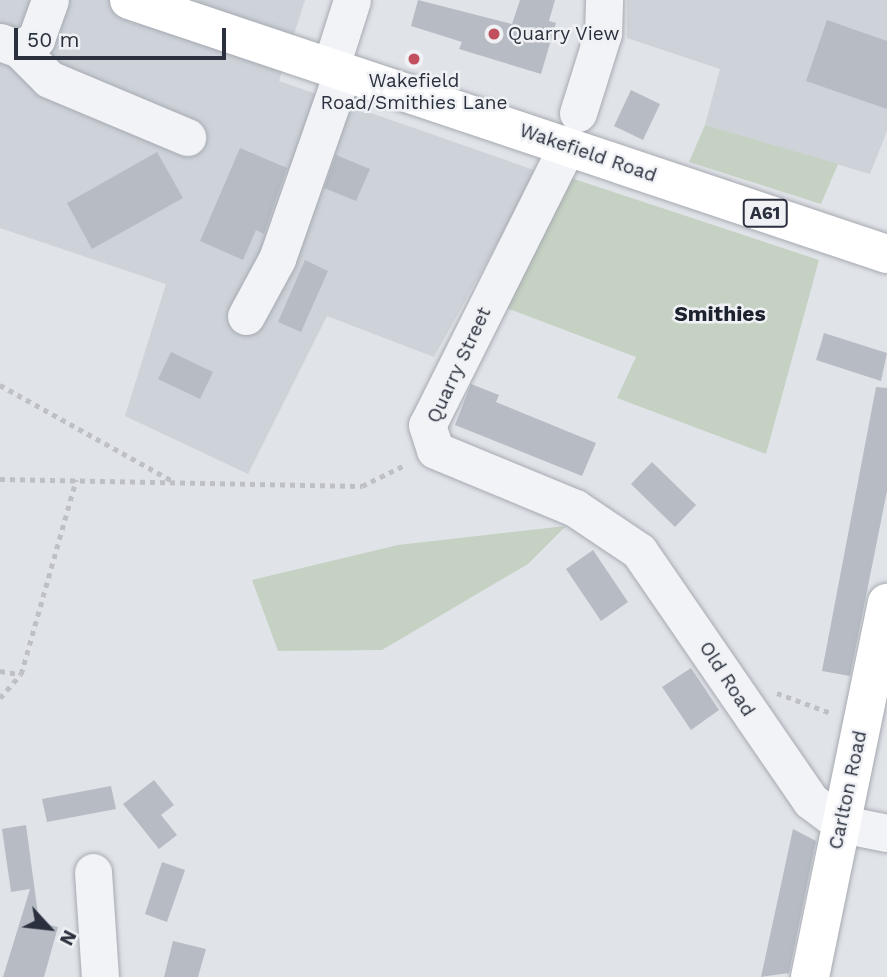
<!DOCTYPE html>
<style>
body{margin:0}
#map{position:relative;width:887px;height:977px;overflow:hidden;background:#e0e3e8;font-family:"Work Sans",sans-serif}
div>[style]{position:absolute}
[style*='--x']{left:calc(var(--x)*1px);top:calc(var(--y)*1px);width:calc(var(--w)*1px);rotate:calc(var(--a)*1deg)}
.built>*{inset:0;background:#ced2d9}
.green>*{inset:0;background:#c5d1c2}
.building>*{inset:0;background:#b7bcc4}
.path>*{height:4.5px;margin-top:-2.25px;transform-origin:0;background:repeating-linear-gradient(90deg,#bec0c6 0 5px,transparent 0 10px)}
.roads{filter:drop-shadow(0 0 2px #a6aab1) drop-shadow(0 0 2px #a6aab1)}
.minor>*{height:37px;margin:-18.5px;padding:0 18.5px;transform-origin:18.5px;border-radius:18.5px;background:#f2f3f6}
.major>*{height:38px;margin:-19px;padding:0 19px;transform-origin:19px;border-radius:19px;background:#fff}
.dots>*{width:19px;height:19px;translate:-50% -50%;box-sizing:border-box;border:4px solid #eff1f5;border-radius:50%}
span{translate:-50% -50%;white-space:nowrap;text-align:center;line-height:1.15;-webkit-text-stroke:5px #eff1f5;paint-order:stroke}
.shield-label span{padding:2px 5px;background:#eff1f5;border:2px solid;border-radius:5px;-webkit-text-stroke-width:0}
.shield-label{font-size:18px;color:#2a303d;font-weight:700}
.poi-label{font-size:19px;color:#2a303d}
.left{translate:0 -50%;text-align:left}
.street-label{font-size:19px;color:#2a303d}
.neighbourhood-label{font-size:21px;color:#1c222e;font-weight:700}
.north{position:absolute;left:14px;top:893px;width:70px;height:70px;-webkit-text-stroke:5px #eff1f5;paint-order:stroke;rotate:117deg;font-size:19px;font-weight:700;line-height:28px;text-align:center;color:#2a303d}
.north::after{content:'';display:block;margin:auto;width:24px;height:32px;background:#2a303d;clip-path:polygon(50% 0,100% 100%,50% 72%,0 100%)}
.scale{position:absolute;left:14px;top:28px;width:212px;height:32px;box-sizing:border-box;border:4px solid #2a303d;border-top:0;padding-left:9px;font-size:21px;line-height:24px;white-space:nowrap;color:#2a303d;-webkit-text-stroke:5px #eff1f5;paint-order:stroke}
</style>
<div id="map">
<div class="built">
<div style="clip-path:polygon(0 0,305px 0,279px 81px,537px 171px,434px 357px,327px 316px,248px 474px,125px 416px,166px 284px,0 228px)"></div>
<div style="clip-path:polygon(627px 0,887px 0,887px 131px,870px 174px,705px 125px,720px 69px,627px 38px)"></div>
</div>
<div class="green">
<div style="clip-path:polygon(705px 125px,838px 164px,821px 204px,689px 162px)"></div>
<div style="clip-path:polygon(568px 177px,819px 260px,766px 454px,617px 398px,636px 357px,499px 305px)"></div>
<div style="clip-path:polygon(566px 526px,528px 564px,382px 650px,278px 651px,252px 580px,398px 545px)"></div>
</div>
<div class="building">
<div style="clip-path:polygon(418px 0,512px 24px,520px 0,555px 0,549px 21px,556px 23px,541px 74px,459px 49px,462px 42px,411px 26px)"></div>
<div style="clip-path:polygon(827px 20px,887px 41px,887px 109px,806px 81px)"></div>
<div style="clip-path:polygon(631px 90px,660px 104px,643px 140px,614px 126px)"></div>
<div style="clip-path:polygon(240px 148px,287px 168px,264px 234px,256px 230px,243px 260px,200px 241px)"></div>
<div style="clip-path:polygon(157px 152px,183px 198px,92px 249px,67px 203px)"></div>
<div style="clip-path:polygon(336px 155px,370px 169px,356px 201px,324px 188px)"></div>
<div style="clip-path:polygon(305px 260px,328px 271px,301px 332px,278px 322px)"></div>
<div style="clip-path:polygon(824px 333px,887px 353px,881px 381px,816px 360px)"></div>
<div style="clip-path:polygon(171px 352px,213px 372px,200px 399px,158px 379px)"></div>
<div style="clip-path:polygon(471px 384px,499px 395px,496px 402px,596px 443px,582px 476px,455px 425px)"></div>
<div style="clip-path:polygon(876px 387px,887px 388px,887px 491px,850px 676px,822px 671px)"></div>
<div style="clip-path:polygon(652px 462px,696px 505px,675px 527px,631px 484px)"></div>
<div style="clip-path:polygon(593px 550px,628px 602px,601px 621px,566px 569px)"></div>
<div style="clip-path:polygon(691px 668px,719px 710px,691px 730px,662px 687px)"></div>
<div style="clip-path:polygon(154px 780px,174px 805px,161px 815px,177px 835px,159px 849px,123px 804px)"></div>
<div style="clip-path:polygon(111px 786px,116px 809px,47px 822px,42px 799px)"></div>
<div style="clip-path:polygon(26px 825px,39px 922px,58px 927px,44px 977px,3px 977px,30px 889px,11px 892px,2px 829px)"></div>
<div style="clip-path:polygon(793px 829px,816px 841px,789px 973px,761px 977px)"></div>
<div style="clip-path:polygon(162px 862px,185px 870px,167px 922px,145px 914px)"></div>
<div style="clip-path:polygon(173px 941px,206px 949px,198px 977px,164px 977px)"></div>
</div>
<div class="path">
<div style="--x:0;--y:385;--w:196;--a:29.1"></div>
<div style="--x:0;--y:479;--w:362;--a:1.1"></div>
<div style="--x:362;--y:486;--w:50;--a:-26.1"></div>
<div style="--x:0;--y:671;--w:20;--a:9"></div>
<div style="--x:777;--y:693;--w:58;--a:20.3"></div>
<div style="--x:0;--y:698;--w:32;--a:-49"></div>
<div style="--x:21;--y:674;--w:202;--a:-74.2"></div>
</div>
<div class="roads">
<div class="minor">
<div style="--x:0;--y:42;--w:20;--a:20"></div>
<div style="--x:19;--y:49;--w:20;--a:-30"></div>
<div style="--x:36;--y:39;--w:41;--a:-70.3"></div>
<div style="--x:19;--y:49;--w:42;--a:45"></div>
<div style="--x:49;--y:79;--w:150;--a:22.8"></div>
<div style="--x:331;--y:66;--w:69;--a:-72.3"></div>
<div style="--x:578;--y:113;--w:84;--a:-72.6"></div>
<div style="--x:603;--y:33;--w:33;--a:-88"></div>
<div style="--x:567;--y:146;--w:312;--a:116.6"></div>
<div style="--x:427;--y:425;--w:26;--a:72"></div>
<div style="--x:435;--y:450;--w:152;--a:22.5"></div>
<div style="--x:575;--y:508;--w:77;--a:33.9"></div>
<div style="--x:639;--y:551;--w:303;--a:55.5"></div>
<div style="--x:811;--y:801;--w:39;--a:37"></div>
<div style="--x:842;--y:824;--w:46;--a:11.3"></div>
<div style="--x:246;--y:316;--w:65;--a:-61.5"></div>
<div style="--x:277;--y:259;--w:199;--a:-70.7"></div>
<div style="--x:93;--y:872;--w:105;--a:86.2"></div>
</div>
<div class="major">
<div style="--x:129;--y:0;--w:799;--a:18.53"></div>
<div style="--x:810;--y:977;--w:382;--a:-78.4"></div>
</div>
</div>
<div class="dots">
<div style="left:494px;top:34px;background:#c24f5d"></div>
<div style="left:414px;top:59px;background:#c24f5d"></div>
</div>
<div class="shield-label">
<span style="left:765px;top:213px">A61</span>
</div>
<div class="poi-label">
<span class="left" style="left:508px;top:34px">Quarry View</span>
<span style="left:414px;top:92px">Wakefield<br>Road/Smithies Lane</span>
</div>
<div class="street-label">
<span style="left:588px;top:153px;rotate:19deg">Wakefield Road</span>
<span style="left:459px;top:365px;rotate:-65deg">Quarry Street</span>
<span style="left:727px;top:679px;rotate:57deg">Old Road</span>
<span style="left:848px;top:790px;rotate:-78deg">Carlton Road</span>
</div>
<div class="neighbourhood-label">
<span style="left:720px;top:314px">Smithies</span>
</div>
<div class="north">N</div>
<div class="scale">50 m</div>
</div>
